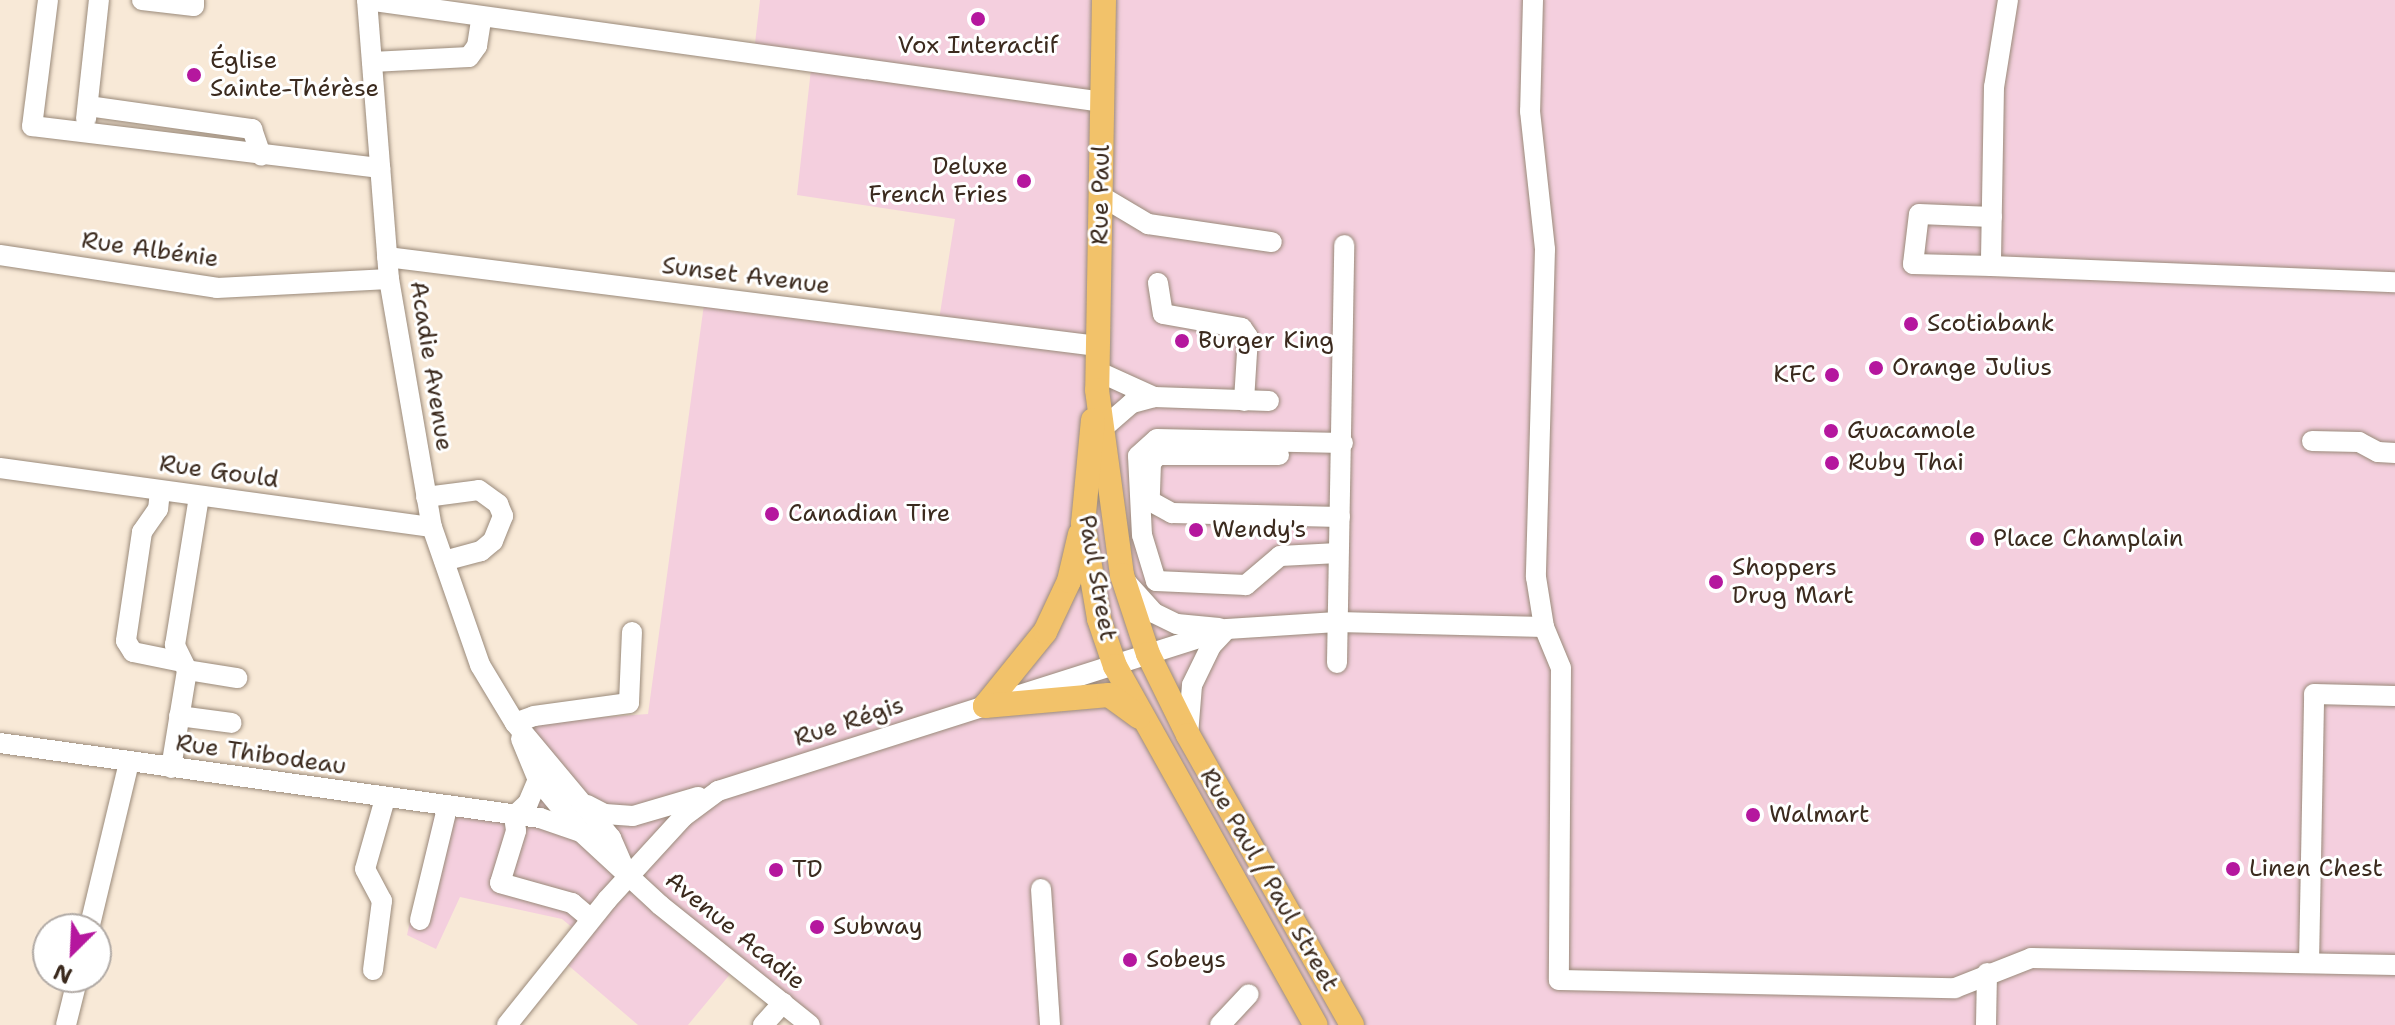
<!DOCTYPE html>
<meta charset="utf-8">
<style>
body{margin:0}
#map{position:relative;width:2395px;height:1025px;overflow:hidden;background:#f8e9d7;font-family:"Shantell Sans",sans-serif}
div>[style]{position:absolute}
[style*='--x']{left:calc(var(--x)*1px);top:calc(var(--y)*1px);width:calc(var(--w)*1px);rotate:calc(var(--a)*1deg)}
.built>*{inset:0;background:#f4cfde}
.roads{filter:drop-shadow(0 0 2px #9a8a7a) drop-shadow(0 0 2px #9a8a7a)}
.minor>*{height:20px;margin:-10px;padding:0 10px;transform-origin:10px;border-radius:10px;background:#fff}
.major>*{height:24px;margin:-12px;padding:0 12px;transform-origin:12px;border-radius:12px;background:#f2c26a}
.dots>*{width:22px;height:22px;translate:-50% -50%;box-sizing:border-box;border:4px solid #fff;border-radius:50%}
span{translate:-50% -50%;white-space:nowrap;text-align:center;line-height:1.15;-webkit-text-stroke:6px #fff;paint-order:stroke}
.poi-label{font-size:24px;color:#3b2a1e}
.left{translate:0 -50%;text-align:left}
.right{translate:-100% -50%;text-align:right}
.street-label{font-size:24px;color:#3b2a1e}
.north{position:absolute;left:32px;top:913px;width:80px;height:80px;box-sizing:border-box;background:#fff;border:2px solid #b1aaa5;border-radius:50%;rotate:204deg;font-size:22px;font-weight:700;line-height:32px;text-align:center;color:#3b2a1e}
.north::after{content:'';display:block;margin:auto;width:28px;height:36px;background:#b5179e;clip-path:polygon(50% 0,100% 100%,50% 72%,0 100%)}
</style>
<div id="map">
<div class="built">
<div style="clip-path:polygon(760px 0,2395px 0,2395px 1025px,809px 1025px,736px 967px,688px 1025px,638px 1025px,555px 954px,574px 929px,562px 919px,460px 897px,436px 949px,407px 935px,436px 806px,514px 816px,536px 791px,515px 723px,648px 714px,705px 297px,938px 326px,955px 219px,797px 195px,812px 60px,754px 52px)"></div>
</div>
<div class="roads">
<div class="minor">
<div style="--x:48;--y:0;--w:127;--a:97.2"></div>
<div style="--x:32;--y:126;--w:351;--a:6.9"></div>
<div style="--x:142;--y:0;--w:52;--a:6.6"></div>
<div style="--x:194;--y:6;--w:6;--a:-90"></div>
<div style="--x:367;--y:0;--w:280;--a:85.5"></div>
<div style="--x:389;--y:279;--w:252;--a:80.2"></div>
<div style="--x:432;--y:527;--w:146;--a:70.8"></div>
<div style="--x:480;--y:665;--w:68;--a:58.9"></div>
<div style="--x:515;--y:723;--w:150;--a:50.1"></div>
<div style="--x:611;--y:838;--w:43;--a:66.4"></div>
<div style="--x:367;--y:0;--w:743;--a:7.89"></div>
<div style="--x:1533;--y:0;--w:111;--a:91.5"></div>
<div style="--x:1530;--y:111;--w:139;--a:83.8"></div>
<div style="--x:1545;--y:249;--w:328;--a:91.6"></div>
<div style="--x:1536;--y:577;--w:51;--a:80.9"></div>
<div style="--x:1544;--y:627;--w:44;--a:67.5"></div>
<div style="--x:1561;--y:668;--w:312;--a:90.4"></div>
<div style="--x:1559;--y:980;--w:396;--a:1.2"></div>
<div style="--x:1955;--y:988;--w:82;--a:-21.5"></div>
<div style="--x:2031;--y:958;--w:364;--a:1.1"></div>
<div style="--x:2008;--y:0;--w:88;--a:99.1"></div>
<div style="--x:1994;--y:87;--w:179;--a:91"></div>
<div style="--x:1991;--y:266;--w:404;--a:2.3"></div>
<div style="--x:372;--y:62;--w:97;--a:-3"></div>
<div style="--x:469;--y:57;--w:14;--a:-54"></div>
<div style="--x:477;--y:46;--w:30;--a:-81"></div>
<div style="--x:88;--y:106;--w:166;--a:8"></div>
<div style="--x:252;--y:129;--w:28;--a:71"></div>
<div style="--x:86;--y:119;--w:120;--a:-83.8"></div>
<div style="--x:1101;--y:196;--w:55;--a:30.8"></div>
<div style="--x:1148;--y:224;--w:125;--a:8.3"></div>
<div style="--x:0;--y:255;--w:219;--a:8.6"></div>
<div style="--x:217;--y:288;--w:172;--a:-3"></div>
<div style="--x:387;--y:257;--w:716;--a:7.14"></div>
<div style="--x:1991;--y:266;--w:78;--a:-178.5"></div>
<div style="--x:1913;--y:264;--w:50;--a:-83.2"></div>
<div style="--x:1919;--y:214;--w:73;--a:2.4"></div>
<div style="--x:1158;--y:283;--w:31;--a:81"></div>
<div style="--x:1163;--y:314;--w:80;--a:10"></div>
<div style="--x:1242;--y:328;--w:11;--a:56"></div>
<div style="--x:1248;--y:337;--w:64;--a:93.6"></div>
<div style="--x:1097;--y:371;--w:63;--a:24.5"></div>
<div style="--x:1154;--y:397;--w:115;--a:2"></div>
<div style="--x:1102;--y:429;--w:40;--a:-41"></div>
<div style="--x:1132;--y:403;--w:23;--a:-15"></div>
<div style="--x:2312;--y:441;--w:47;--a:1.2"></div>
<div style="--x:2359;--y:442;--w:21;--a:28"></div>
<div style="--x:2378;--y:452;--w:17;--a:3"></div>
<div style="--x:1279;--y:455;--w:121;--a:180"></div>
<div style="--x:1158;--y:455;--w:11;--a:131"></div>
<div style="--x:1151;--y:463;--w:38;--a:92"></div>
<div style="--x:1150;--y:501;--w:25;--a:29"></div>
<div style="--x:1172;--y:513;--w:168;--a:1.4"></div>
<div style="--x:0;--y:468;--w:436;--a:7.8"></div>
<div style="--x:160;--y:491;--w:18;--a:96"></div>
<div style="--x:158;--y:509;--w:28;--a:125"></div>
<div style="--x:142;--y:532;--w:110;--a:98.4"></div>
<div style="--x:126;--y:641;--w:13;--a:58"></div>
<div style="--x:133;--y:652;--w:50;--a:11.5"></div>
<div style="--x:426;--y:497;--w:53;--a:-7.5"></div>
<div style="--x:479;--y:490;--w:24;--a:36"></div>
<div style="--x:498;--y:504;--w:13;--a:67"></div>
<div style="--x:503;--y:516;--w:27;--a:112"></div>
<div style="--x:493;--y:541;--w:16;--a:140"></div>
<div style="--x:481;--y:551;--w:38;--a:165"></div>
<div style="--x:1338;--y:553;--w:58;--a:177"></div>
<div style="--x:1280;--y:556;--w:45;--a:139.5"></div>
<div style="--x:1246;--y:585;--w:90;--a:-177.5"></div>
<div style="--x:1156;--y:581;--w:48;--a:-106.9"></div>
<div style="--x:1142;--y:535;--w:79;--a:-92.9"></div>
<div style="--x:1138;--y:456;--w:25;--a:-42"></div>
<div style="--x:1157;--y:439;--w:186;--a:1.2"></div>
<div style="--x:1127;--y:583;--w:40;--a:48"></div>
<div style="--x:1154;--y:613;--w:25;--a:26"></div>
<div style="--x:1177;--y:624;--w:42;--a:5.4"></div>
<div style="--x:1337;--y:663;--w:418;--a:-89"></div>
<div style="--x:187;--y:670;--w:51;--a:9.1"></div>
<div style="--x:179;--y:716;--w:53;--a:7.5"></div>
<div style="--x:515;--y:723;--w:20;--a:-20"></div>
<div style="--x:534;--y:716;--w:96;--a:-7.8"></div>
<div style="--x:629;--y:703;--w:71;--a:-87.6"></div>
<div style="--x:1188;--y:735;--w:50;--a:-85.4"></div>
<div style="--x:1192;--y:685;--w:43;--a:-64"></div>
<div style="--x:1211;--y:646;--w:23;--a:-47"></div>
<div style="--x:521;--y:739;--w:44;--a:67.5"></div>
<div style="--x:538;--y:780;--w:67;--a:50.4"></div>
<div style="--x:581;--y:832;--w:108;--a:42.7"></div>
<div style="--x:660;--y:905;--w:192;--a:38.7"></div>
<div style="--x:0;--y:743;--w:545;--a:7.91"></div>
<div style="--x:540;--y:818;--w:43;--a:18.9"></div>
<div style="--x:171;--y:768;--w:99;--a:-80.7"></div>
<div style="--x:187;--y:670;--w:28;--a:-116"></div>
<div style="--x:175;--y:645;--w:151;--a:-80.8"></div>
<div style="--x:587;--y:805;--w:20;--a:27"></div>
<div style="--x:605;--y:814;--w:28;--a:4"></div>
<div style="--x:633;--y:816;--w:68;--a:-16.3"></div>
<div style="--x:514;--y:816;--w:15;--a:82"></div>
<div style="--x:516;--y:831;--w:54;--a:107.1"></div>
<div style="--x:500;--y:883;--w:75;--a:15.5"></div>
<div style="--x:572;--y:903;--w:25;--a:40"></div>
<div style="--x:514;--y:816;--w:19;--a:-43"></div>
<div style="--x:528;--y:803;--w:25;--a:-67"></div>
<div style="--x:1041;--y:889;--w:136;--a:86.2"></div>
<div style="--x:420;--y:920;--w:115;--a:-76.4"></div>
<div style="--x:89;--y:929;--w:172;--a:-76.5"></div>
<div style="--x:2309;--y:963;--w:269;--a:-88.9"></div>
<div style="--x:2314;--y:694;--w:81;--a:1.4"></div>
<div style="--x:373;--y:970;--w:70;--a:-82.6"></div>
<div style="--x:382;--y:901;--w:36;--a:-118"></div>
<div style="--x:365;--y:869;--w:73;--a:-74.1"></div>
<div style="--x:66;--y:1025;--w:49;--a:-76"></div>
<div style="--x:507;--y:1025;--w:160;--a:-51.3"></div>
<div style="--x:607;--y:900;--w:113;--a:-47.5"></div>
<div style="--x:683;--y:817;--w:44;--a:-36.6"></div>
<div style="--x:718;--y:791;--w:534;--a:-17.65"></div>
<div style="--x:1227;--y:629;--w:110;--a:-3.6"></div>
<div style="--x:1337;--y:622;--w:207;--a:1.4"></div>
<div style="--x:763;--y:1025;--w:30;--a:-48"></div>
<div style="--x:1220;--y:1025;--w:42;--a:-46.9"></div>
<div style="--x:1986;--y:1025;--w:52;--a:-88.9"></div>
</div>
<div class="major">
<div style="--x:1104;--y:0;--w:390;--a:91"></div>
<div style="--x:1097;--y:390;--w:187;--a:82.3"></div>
<div style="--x:1122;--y:575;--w:83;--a:71.8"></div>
<div style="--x:1148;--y:654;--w:90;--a:63.7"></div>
<div style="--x:1188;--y:735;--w:333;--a:60.5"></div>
<div style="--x:1093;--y:420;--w:104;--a:95.5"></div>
<div style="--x:1083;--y:524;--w:96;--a:80.4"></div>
<div style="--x:1099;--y:619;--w:50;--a:71.2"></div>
<div style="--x:1115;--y:666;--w:411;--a:60.8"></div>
<div style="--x:985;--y:706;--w:95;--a:-51"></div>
<div style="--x:1045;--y:632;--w:56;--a:-64.8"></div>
<div style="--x:1069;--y:581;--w:48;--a:-76.8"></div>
<div style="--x:985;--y:706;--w:124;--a:-5.1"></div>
<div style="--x:1109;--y:695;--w:37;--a:36"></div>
</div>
</div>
<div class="dots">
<div style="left:978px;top:19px;background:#b5179e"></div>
<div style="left:194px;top:75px;background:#b5179e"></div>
<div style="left:1024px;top:181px;background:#b5179e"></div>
<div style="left:1911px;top:324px;background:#b5179e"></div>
<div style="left:1182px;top:341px;background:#b5179e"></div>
<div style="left:1876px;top:368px;background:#b5179e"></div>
<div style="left:1832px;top:375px;background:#b5179e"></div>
<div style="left:1831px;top:431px;background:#b5179e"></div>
<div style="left:1832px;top:463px;background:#b5179e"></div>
<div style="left:772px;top:514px;background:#b5179e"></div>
<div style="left:1196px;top:530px;background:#b5179e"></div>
<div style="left:1977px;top:539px;background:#b5179e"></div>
<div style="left:1716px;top:582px;background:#b5179e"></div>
<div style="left:1753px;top:815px;background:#b5179e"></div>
<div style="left:2233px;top:869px;background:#b5179e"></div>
<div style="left:776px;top:870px;background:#b5179e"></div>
<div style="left:817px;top:927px;background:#b5179e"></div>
<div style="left:1130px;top:960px;background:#b5179e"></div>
</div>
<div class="poi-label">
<span style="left:978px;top:46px">Vox Interactif</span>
<span class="left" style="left:210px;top:75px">Église<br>Sainte-Thérèse</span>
<span class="right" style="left:1008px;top:181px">Deluxe<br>French Fries</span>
<span class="left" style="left:1927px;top:324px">Scotiabank</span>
<span class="left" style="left:1198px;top:341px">Burger King</span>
<span class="left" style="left:1892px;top:368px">Orange Julius</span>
<span class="right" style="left:1816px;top:375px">KFC</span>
<span class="left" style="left:1847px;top:431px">Guacamole</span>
<span class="left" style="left:1848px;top:463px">Ruby Thai</span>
<span class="left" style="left:788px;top:514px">Canadian Tire</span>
<span class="left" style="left:1212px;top:530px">Wendy's</span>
<span class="left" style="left:1993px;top:539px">Place Champlain</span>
<span class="left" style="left:1732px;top:582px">Shoppers<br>Drug Mart</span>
<span class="left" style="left:1769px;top:815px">Walmart</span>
<span class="left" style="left:2249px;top:869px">Linen Chest</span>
<span class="left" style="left:792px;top:870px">TD</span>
<span class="left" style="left:833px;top:927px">Subway</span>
<span class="left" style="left:1146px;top:960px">Sobeys</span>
</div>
<div class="street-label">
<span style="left:1101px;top:195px;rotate:-89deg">Rue Paul</span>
<span style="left:150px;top:250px;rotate:8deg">Rue Albénie</span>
<span style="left:746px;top:276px;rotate:7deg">Sunset Avenue</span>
<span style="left:431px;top:366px;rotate:81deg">Acadie Avenue</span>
<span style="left:219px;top:472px;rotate:8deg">Rue Gould</span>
<span style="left:1097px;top:578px;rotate:80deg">Paul Street</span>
<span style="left:849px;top:722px;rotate:-18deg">Rue Régis</span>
<span style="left:261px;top:755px;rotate:8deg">Rue Thibodeau</span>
<span style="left:1269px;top:880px;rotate:60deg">Rue Paul / Paul Street</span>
<span style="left:735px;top:931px;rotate:39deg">Avenue Acadie</span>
</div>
<div class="north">N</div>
</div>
